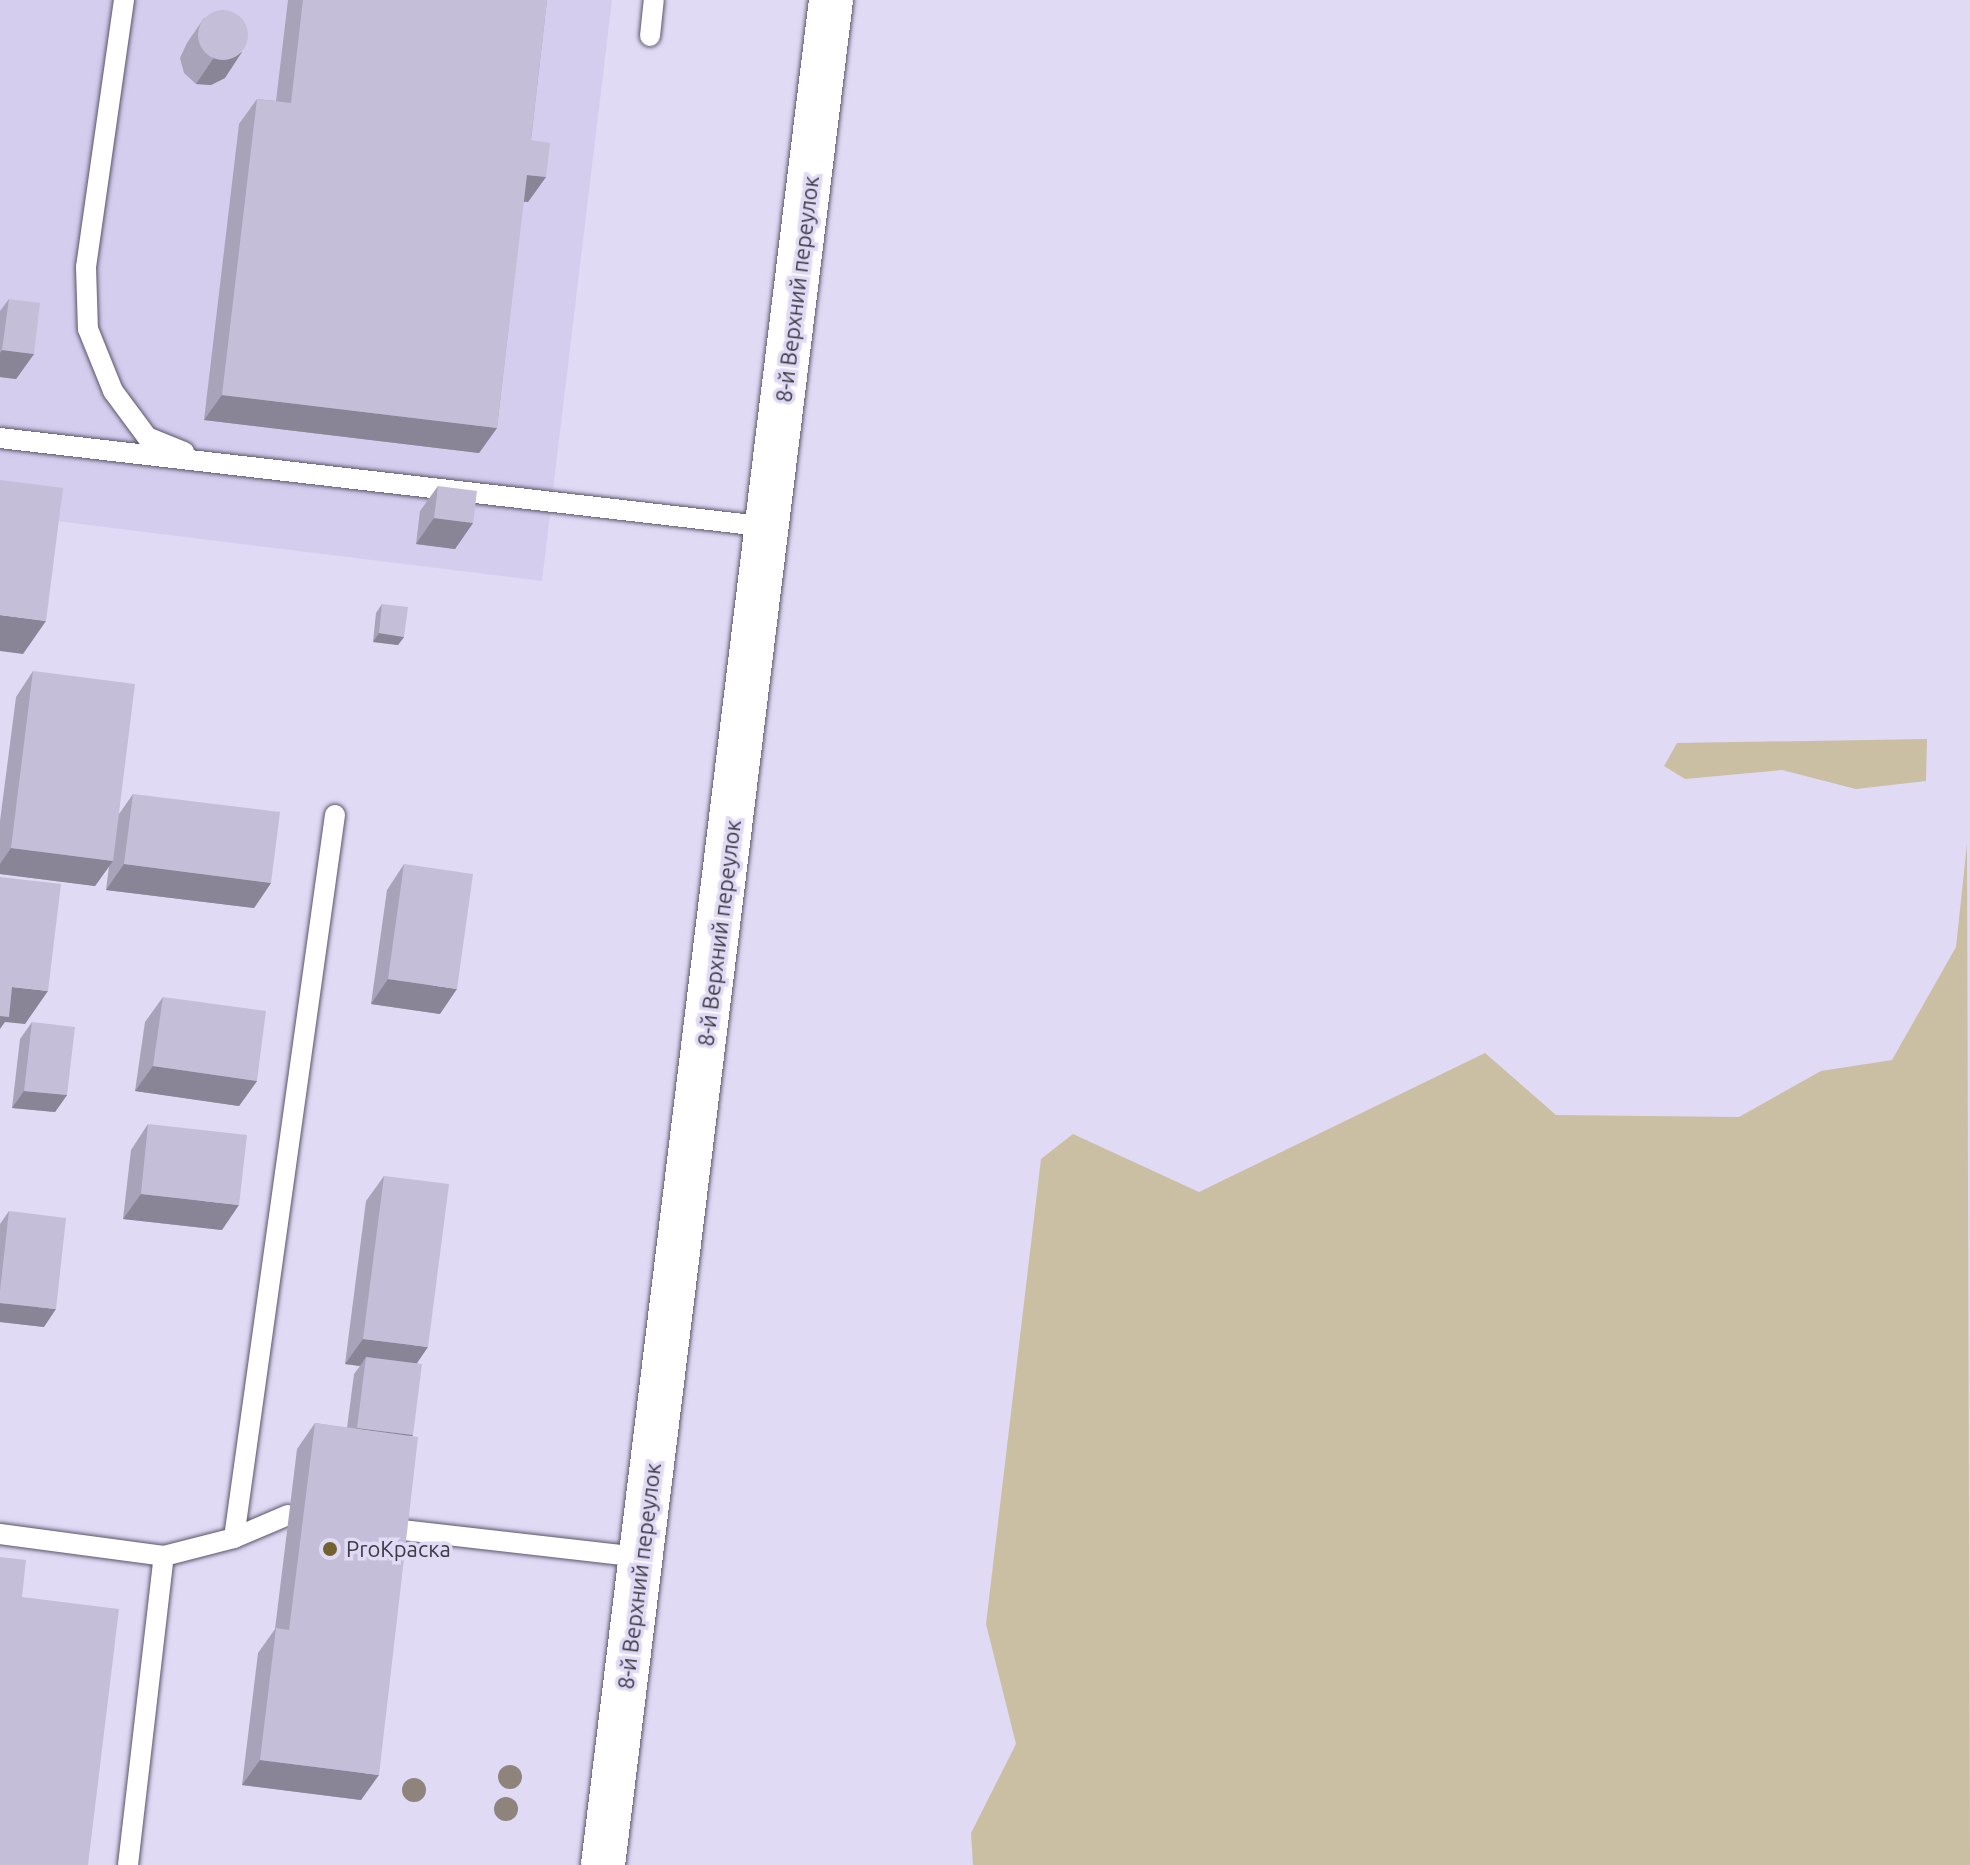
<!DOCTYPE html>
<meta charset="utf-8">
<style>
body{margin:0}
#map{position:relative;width:1970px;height:1865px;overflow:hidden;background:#e0daf5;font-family:Ubuntu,sans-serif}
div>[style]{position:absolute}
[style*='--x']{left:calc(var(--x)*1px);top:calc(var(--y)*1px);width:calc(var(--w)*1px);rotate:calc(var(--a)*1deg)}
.built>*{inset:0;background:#d4cdee}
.green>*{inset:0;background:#cabfa3}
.roads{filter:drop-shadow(0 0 2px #5a546b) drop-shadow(0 0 2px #5a546b)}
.lane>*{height:20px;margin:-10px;padding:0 10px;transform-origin:10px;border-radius:10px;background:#fff}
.secondary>*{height:44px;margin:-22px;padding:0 22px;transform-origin:22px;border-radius:22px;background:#fff}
.trees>*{width:24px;height:24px;margin:-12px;border-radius:50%;background:#8e847b}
.wall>*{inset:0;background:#a9a3ba}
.shaded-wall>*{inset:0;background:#898597}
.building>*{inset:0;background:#c4bed8}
.round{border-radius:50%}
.dots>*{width:22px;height:22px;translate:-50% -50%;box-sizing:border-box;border:4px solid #e0daf5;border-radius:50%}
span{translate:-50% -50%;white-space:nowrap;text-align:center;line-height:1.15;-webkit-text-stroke:7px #e0daf5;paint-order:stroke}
.street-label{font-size:22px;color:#3d3b45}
.poi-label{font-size:22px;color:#3d3b45}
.left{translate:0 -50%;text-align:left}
</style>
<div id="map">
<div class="built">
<div style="clip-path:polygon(0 0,612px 0,542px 581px,0 514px)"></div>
</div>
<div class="green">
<div style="clip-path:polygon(1927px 739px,1926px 781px,1856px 789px,1782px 770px,1685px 779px,1664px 766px,1677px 743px)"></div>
<div style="clip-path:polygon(1967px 844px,1970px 1865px,973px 1865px,971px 1833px,1016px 1744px,986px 1624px,1041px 1159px,1073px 1134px,1199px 1192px,1485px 1053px,1556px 1115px,1739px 1117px,1821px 1071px,1892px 1060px,1956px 947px)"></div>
</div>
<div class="roads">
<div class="lane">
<div style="--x:124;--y:0;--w:270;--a:98.1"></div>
<div style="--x:86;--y:267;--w:62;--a:88.2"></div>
<div style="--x:88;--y:329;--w:67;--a:68"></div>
<div style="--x:113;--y:391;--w:57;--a:53.5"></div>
<div style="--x:147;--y:437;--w:40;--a:22"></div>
<div style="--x:650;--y:36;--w:36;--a:-84"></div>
<div style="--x:0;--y:438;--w:774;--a:6.6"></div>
<div style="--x:288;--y:1515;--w:59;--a:156.9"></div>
<div style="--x:234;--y:1538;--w:730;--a:-82.05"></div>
<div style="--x:394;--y:1529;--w:249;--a:6.5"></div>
<div style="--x:0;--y:1534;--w:165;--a:7.6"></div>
<div style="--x:164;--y:1556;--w:72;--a:-14.4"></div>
<div style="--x:128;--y:1865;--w:311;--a:-83.4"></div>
</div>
<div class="secondary">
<div style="--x:603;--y:1865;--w:1879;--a:-83.03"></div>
</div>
</div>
<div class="trees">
<div style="left:510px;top:1777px"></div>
<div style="left:414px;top:1790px"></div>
<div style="left:506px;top:1809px"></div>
</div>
<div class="wall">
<div style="clip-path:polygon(288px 0,547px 0,531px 140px,546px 177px,528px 202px,523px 202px,497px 428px,479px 453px,204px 420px,239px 124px,257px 99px,276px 101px)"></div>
<div style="clip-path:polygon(204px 18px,225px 78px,211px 85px,196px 84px,184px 73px,180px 58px,187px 43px)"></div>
<div style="clip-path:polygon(9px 299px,34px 354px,16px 379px,0 377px,0 311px)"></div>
<div style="clip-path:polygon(438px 486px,473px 523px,455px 549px,416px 544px,420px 511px)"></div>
<div style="clip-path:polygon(382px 604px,404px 637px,398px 645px,373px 642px,376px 613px)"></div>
<div style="clip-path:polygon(33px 671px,119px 814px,133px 794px,271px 883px,254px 908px,106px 890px,109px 866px,95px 886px,0 874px,0 821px,16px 697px)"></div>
<div style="clip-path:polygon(404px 864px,440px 1014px,371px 1004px,387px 890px)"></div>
<div style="clip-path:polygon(163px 997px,257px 1081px,239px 1106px,135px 1091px,145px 1022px)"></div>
<div style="clip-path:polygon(32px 1022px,67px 1095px,55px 1112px,12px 1108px,20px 1039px)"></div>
<div style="clip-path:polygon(148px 1124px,222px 1230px,123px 1219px,131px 1150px)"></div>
<div style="clip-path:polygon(384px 1176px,417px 1364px,412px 1437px,361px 1800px,242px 1785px,258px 1653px,275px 1629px,297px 1449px,315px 1423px,347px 1428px,354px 1374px,360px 1366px,345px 1364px,366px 1201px)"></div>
<div style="clip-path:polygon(9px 1211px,44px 1327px,0 1322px,0 1224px)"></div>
</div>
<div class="shaded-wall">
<div style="clip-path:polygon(242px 52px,225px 78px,211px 85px,196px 84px,213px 59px)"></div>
<div style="clip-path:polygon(527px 175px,546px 177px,528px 202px,509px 200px)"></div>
<div style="clip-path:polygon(2px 350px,34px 354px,16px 379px,0 377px,0 353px)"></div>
<div style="clip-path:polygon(222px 395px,497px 428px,479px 453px,204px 420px)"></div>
<div style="clip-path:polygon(434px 518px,473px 523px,455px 549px,416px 544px)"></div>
<div style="clip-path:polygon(0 615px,46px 621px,23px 654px,0 651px)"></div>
<div style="clip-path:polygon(379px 633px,404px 637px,398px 645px,373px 642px)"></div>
<div style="clip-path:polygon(11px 848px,113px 861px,95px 886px,0 874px,0 864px)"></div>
<div style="clip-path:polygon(124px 864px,271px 883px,254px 908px,106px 890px)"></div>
<div style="clip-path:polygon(388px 979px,457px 989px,440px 1014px,371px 1004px)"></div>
<div style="clip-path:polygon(12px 987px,48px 991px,25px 1024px,5px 1022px,0 1029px,0 1004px)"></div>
<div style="clip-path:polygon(153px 1066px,257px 1081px,239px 1106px,135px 1091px)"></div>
<div style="clip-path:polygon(24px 1091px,67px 1095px,55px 1112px,12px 1108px)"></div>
<div style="clip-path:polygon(141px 1194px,239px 1205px,222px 1230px,123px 1219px)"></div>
<div style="clip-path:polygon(0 1303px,56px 1309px,44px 1327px,0 1322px)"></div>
<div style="clip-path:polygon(363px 1339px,428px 1347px,411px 1372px,366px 1357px,360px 1366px,345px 1364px)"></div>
<div style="clip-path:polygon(357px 1428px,413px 1435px,401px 1452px,345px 1445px)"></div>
<div style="clip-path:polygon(260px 1760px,379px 1775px,361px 1800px,242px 1785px)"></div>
</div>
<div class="building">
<div style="clip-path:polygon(303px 0,547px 0,531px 140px,550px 143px,546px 177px,527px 175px,497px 428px,222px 395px,257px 99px,291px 103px)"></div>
<div class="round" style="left:198px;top:10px;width:50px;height:50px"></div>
<div style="clip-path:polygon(9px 299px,40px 303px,34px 354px,2px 350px)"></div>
<div style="clip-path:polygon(0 480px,63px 488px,46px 621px,0 615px)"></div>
<div style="clip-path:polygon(438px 486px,477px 491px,473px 523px,434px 518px)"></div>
<div style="clip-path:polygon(382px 604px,408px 607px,404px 637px,379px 633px)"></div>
<div style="clip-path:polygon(33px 671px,135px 684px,113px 861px,11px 848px)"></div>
<div style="clip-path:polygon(133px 794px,280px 812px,271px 883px,124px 864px)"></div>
<div style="clip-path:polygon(404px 864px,473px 874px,457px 989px,388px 979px)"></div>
<div style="clip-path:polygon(0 877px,61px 884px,48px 991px,12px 987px,9px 1017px,0 1016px)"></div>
<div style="clip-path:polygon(163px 997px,266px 1011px,257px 1081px,153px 1066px)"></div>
<div style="clip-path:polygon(32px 1022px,75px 1027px,67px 1095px,24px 1091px)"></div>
<div style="clip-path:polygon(148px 1124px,247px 1135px,239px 1205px,141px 1194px)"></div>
<div style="clip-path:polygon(384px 1176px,449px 1184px,428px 1347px,363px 1339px)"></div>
<div style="clip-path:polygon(9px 1211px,66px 1218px,56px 1309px,0 1303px,0 1291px)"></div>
<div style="clip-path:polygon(366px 1357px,422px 1364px,413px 1435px,357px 1428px)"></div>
<div style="clip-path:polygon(315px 1423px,418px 1437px,379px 1775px,260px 1760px,276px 1628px,289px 1630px)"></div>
<div style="clip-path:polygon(0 1557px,26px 1560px,22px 1597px,119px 1609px,88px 1865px,0 1865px)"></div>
</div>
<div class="dots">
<div style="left:330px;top:1549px;background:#736130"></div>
</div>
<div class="street-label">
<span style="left:797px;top:289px;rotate:-83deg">8-й Верхний переулок</span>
<span style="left:719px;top:933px;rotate:-83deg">8-й Верхний переулок</span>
<span style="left:639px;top:1576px;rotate:-83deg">8-й Верхний переулок</span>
</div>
<div class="poi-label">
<span class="left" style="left:346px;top:1549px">ProКраска</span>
</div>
</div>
